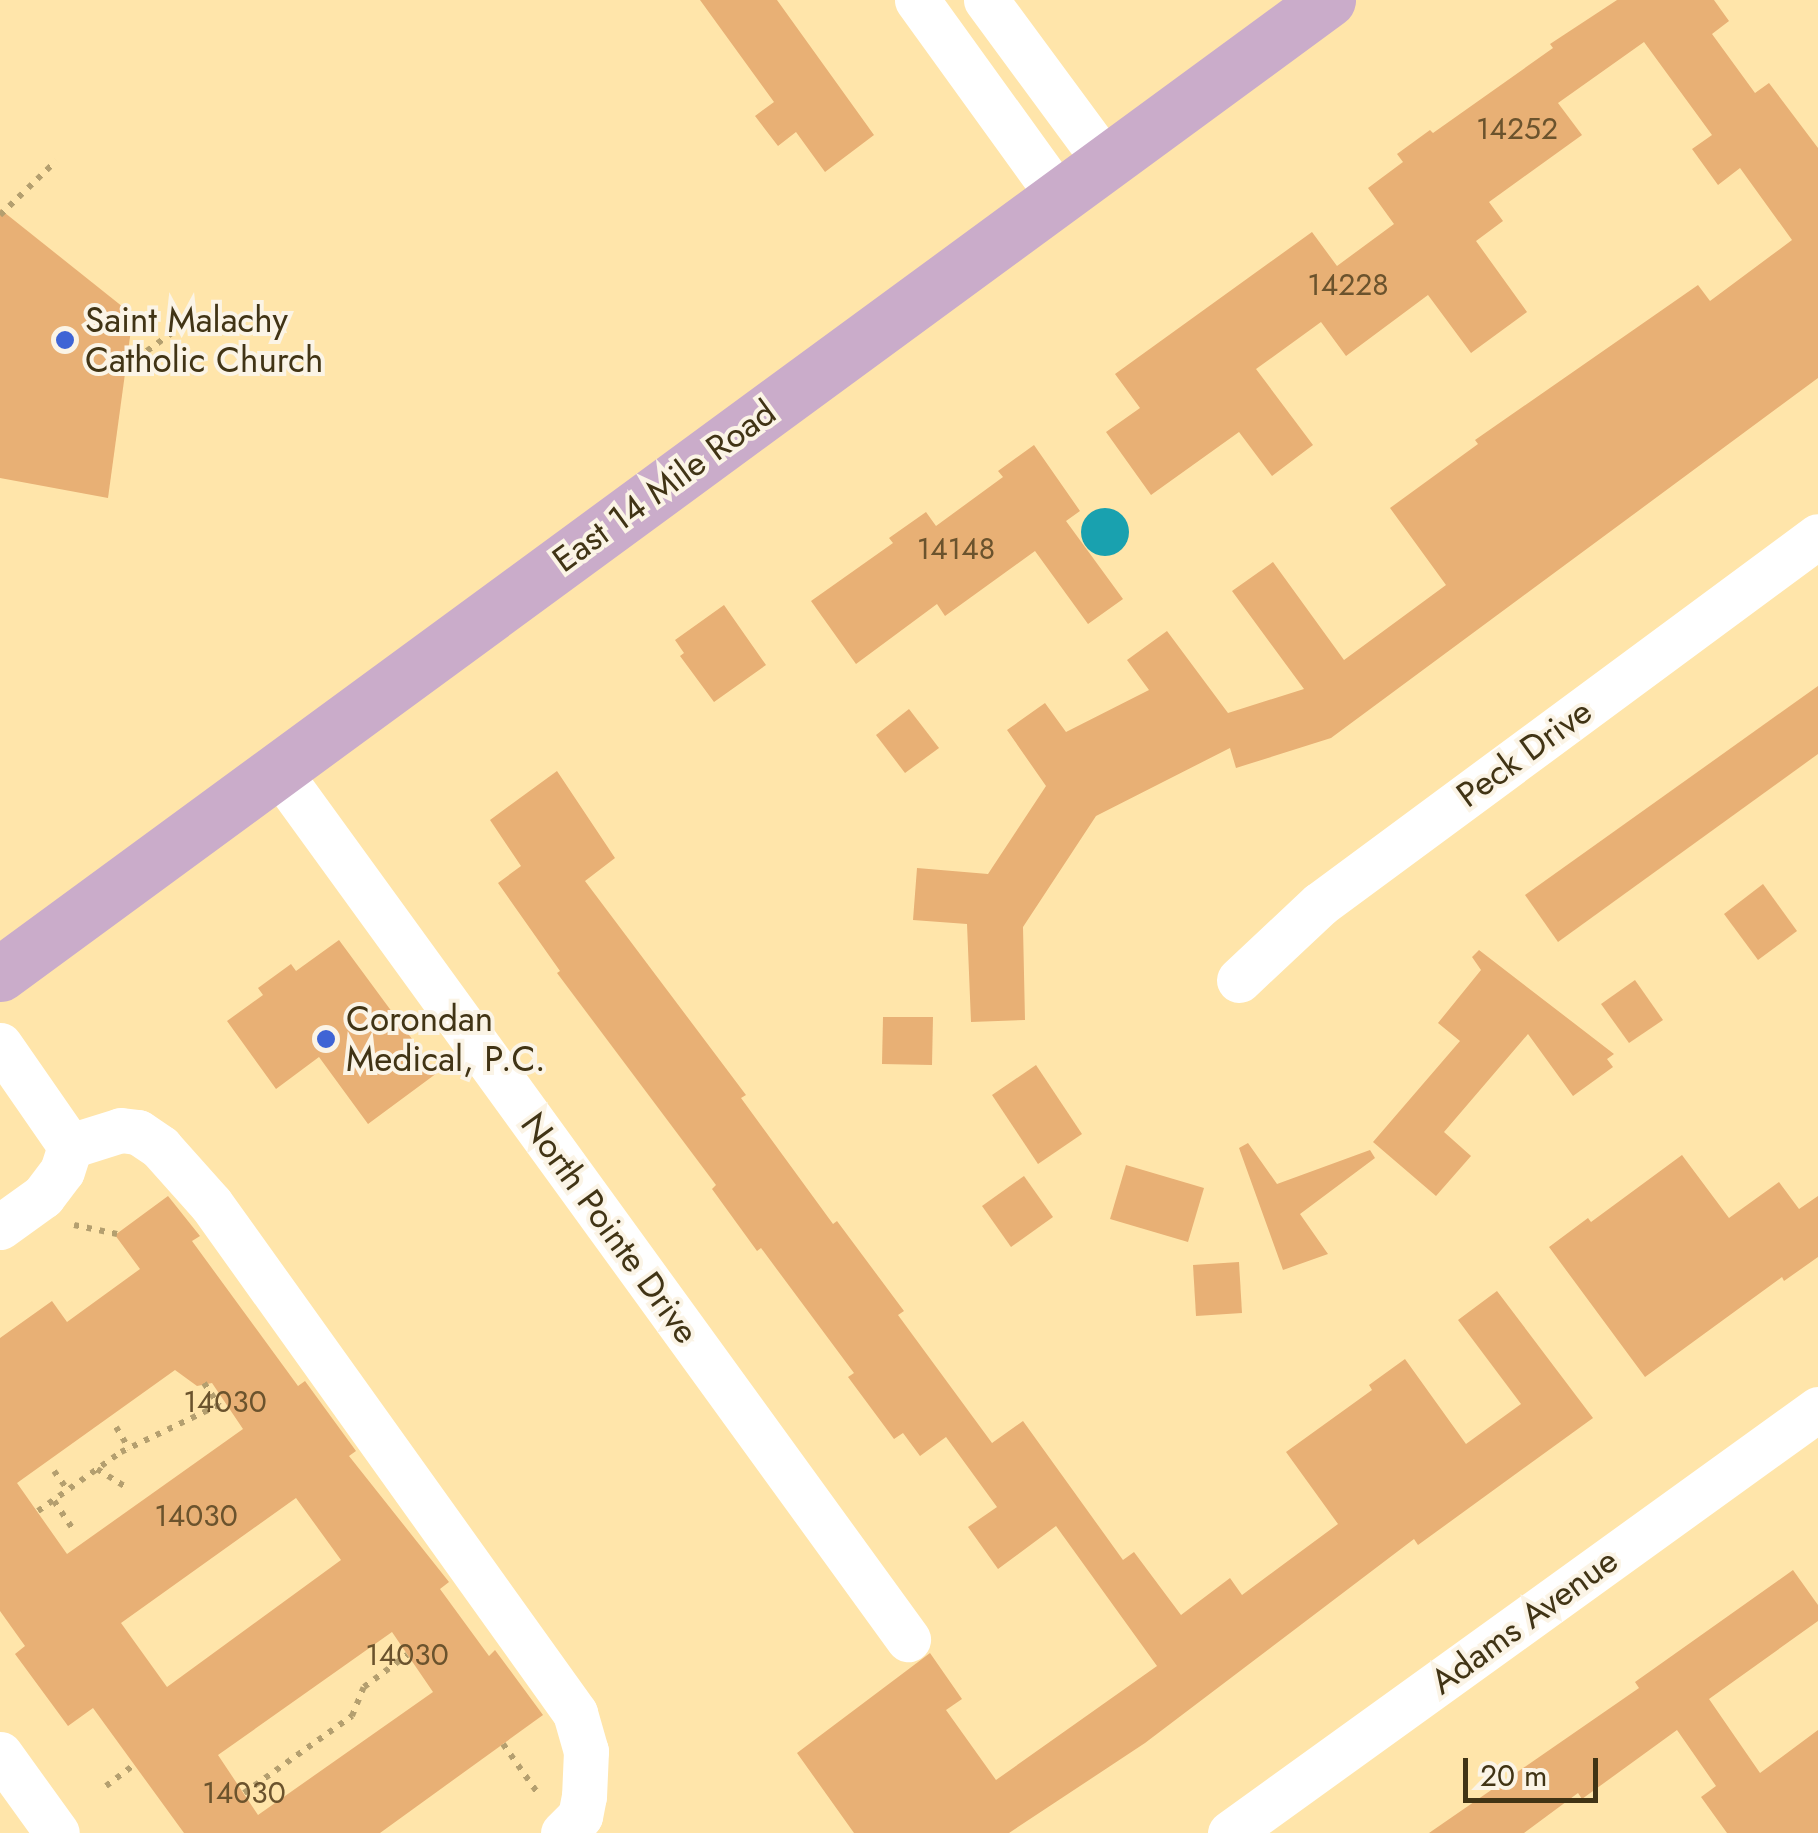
<!DOCTYPE html>
<style>
body{margin:0}
#map{position:relative;width:1818px;height:1833px;overflow:hidden;background:#ffe5aa;font-family:Jost,sans-serif}
div>[style]{position:absolute}
[style*='--x']{left:calc(var(--x)*1px);top:calc(var(--y)*1px);width:calc(var(--w)*1px);rotate:calc(var(--a)*1deg)}
.water>*{inset:0;background:#19a1af}
.round{border-radius:50%}
.building>*{inset:0;background:#e8b075}
.path>*{height:6px;margin-top:-3px;transform-origin:0;background:repeating-linear-gradient(90deg,#b49f6f 0 5px,transparent 0 13px)}
.minor>*{height:45px;margin:-22.5px;padding:0 22.5px;transform-origin:22.5px;border-radius:22.5px;background:#fff}
.major>*{height:55px;margin:-27.5px;padding:0 27.5px;transform-origin:27.5px;border-radius:27.5px;background:#caacca}
.dots>*{width:28px;height:28px;translate:-50% -50%;box-sizing:border-box;border:5px solid #fbf4e6;border-radius:50%}
span{translate:-50% -50%;white-space:nowrap;text-align:center;line-height:1.15;-webkit-text-stroke:8px #fbf4e6;paint-order:stroke}
.number-label{font-size:30px;color:#6b532d}
.number-label span{-webkit-text-stroke-width:0}
.poi-label{font-size:35px;color:#413415}
.left{translate:0 -50%;text-align:left}
.street-label{font-size:35px;color:#413415}
.scale{position:absolute;left:1463px;top:1758px;width:135px;height:45px;box-sizing:border-box;border:5px solid #413415;border-top:0;padding-left:12px;font-size:30px;line-height:35px;white-space:nowrap;color:#413415;-webkit-text-stroke:8px #fbf4e6;paint-order:stroke}
</style>
<div id="map">
<div class="water">
<div class="round" style="left:1081px;top:508px;width:48px;height:48px"></div>
</div>
<div class="building">
<div style="clip-path:polygon(700px 0,777px 0,874px 135px,825px 172px,796px 132px,778px 146px,755px 116px,774px 102px)"></div>
<div style="clip-path:polygon(1617px 0,1714px 0,1729px 21px,1712px 34px,1755px 93px,1769px 83px,1818px 148px,1818px 378px,1331px 738px,1236px 768px,1230px 748px,1096px 816px,1023px 927px,1025px 1020px,971px 1022px,967px 924px,913px 920px,917px 868px,988px 874px,1046px 786px,1007px 730px,1045px 703px,1066px 732px,1149px 690px,1127px 660px,1167px 631px,1228px 713px,1304px 689px,1232px 591px,1273px 562px,1344px 660px,1446px 585px,1390px 508px,1478px 444px,1475px 440px,1698px 285px,1710px 301px,1792px 240px,1740px 168px,1718px 185px,1692px 149px,1712px 135px,1644px 42px,1558px 103px,1582px 135px,1489px 202px,1503px 221px,1476px 241px,1527px 312px,1471px 353px,1428px 295px,1346px 356px,1321px 322px,1256px 369px,1313px 445px,1272px 476px,1239px 432px,1151px 495px,1106px 432px,1140px 408px,1115px 374px,1312px 232px,1337px 266px,1394px 224px,1368px 188px,1403px 162px,1397px 154px,1430px 130px,1433px 133px,1553px 48px,1550px 44px)"></div>
<div style="clip-path:polygon(0 209px,133px 315px,108px 498px,0 478px)"></div>
<div style="clip-path:polygon(1034px 445px,1080px 511px,1066px 521px,1123px 599px,1088px 624px,1035px 551px,945px 616px,937px 604px,856px 664px,811px 601px,893px 543px,889px 538px,926px 512px,936px 526px,1003px 477px,998px 471px)"></div>
<div style="clip-path:polygon(724px 605px,766px 665px,714px 702px,680px 656px,684px 653px,675px 640px)"></div>
<div style="clip-path:polygon(1818px 686px,1818px 754px,1558px 942px,1525px 895px)"></div>
<div style="clip-path:polygon(909px 709px,939px 748px,905px 773px,876px 735px)"></div>
<div style="clip-path:polygon(557px 771px,615px 858px,585px 881px,746px 1095px,741px 1098px,833px 1224px,837px 1221px,904px 1311px,898px 1315px,992px 1443px,1023px 1421px,1123px 1560px,1134px 1552px,1181px 1615px,1230px 1578px,1242px 1595px,1338px 1524px,1286px 1452px,1372px 1390px,1369px 1385px,1405px 1359px,1466px 1444px,1521px 1404px,1458px 1320px,1497px 1291px,1593px 1418px,1418px 1545px,1414px 1539px,1145px 1743px,1009px 1833px,854px 1833px,797px 1753px,930px 1653px,962px 1699px,946px 1710px,996px 1780px,1157px 1666px,1056px 1526px,998px 1569px,968px 1527px,997px 1507px,946px 1437px,920px 1456px,903px 1433px,894px 1439px,848px 1377px,854px 1373px,761px 1248px,757px 1251px,712px 1189px,716px 1185px,557px 973px,560px 971px,498px 883px,521px 866px,490px 820px)"></div>
<div style="clip-path:polygon(1763px 884px,1797px 931px,1758px 960px,1724px 914px)"></div>
<div style="clip-path:polygon(339px 940px,437px 1073px,368px 1124px,319px 1057px,276px 1089px,227px 1021px,263px 995px,258px 988px,291px 964px,296px 971px)"></div>
<div style="clip-path:polygon(1479px 950px,1614px 1054px,1607px 1059px,1613px 1067px,1573px 1096px,1528px 1034px,1444px 1132px,1471px 1156px,1436px 1196px,1373px 1142px,1460px 1041px,1438px 1023px,1481px 970px,1472px 957px)"></div>
<div style="clip-path:polygon(1635px 980px,1663px 1020px,1629px 1043px,1601px 1004px)"></div>
<div style="clip-path:polygon(883px 1017px,933px 1017px,932px 1065px,882px 1064px)"></div>
<div style="clip-path:polygon(1036px 1065px,1082px 1134px,1038px 1164px,992px 1095px)"></div>
<div style="clip-path:polygon(1248px 1143px,1277px 1184px,1370px 1150px,1375px 1158px,1300px 1214px,1328px 1254px,1283px 1270px,1239px 1148px)"></div>
<div style="clip-path:polygon(1682px 1155px,1729px 1218px,1779px 1182px,1799px 1209px,1818px 1196px,1818px 1257px,1784px 1281px,1782px 1277px,1645px 1377px,1549px 1247px,1588px 1218px,1591px 1222px)"></div>
<div style="clip-path:polygon(1126px 1165px,1204px 1188px,1188px 1242px,1110px 1219px)"></div>
<div style="clip-path:polygon(1024px 1176px,1053px 1217px,1011px 1247px,982px 1206px)"></div>
<div style="clip-path:polygon(evenodd,168px 1196px,200px 1236px,192px 1241px,298px 1386px,305px 1381px,356px 1451px,349px 1456px,449px 1582px,440px 1589px,489px 1656px,495px 1650px,543px 1715px,380px 1833px,184px 1833px,93px 1708px,68px 1726px,15px 1654px,25px 1646px,0 1611px,0 1338px,52px 1301px,67px 1322px,140px 1269px,115px 1235px,168px 1196px,175px 1370px,197px 1386px,212px 1383px,243px 1429px,67px 1554px,17px 1483px,175px 1370px,168px 1196px,296px 1498px,341px 1560px,167px 1687px,121px 1623px,296px 1498px,168px 1196px,392px 1632px,433px 1692px,258px 1815px,218px 1755px,392px 1632px)"></div>
<div style="clip-path:polygon(1239px 1262px,1242px 1313px,1196px 1316px,1193px 1265px)"></div>
<div style="clip-path:polygon(1793px 1570px,1818px 1605px,1818px 1621px,1709px 1699px,1760px 1773px,1818px 1730px,1818px 1833px,1727px 1833px,1701px 1797px,1716px 1786px,1677px 1730px,1582px 1799px,1578px 1793px,1524px 1833px,1429px 1833px,1639px 1688px,1635px 1682px)"></div>
</div>
<div class="path">
<div style="--x:0;--y:215;--w:78;--a:-44"></div>
<div style="--x:126;--y:366;--w:67;--a:-35.8"></div>
<div style="--x:74;--y:1225;--w:44;--a:11.8"></div>
<div style="--x:204;--y:1383;--w:27;--a:56"></div>
<div style="--x:116;--y:1427;--w:26;--a:59"></div>
<div style="--x:97;--y:1469;--w:38;--a:32"></div>
<div style="--x:54;--y:1471;--w:24;--a:54"></div>
<div style="--x:54;--y:1501;--w:34;--a:56"></div>
<div style="--x:38;--y:1511;--w:102;--a:-35.4"></div>
<div style="--x:121;--y:1452;--w:115;--a:-25.7"></div>
<div style="--x:503;--y:1744;--w:59;--a:54.7"></div>
<div style="--x:106;--y:1786;--w:35;--a:-37"></div>
<div style="--x:244;--y:1793;--w:133;--a:-35.5"></div>
<div style="--x:352;--y:1716;--w:31;--a:-68"></div>
<div style="--x:364;--y:1687;--w:54;--a:-36.7"></div>
</div>
<div class="minor">
<div style="--x:917;--y:0;--w:243;--a:54.2"></div>
<div style="--x:986;--y:0;--w:202;--a:53.6"></div>
<div style="--x:277;--y:769;--w:1075;--a:54.05"></div>
<div style="--x:1239;--y:980;--w:111;--a:-43.2"></div>
<div style="--x:1320;--y:904;--w:619;--a:-36.46"></div>
<div style="--x:0;--y:1045;--w:123;--a:55.3"></div>
<div style="--x:0;--y:1227;--w:53;--a:-35.8"></div>
<div style="--x:43;--y:1196;--w:31;--a:-53"></div>
<div style="--x:62;--y:1171;--w:26;--a:-72"></div>
<div style="--x:70;--y:1146;--w:53;--a:-17.4"></div>
<div style="--x:121;--y:1130;--w:17;--a:7"></div>
<div style="--x:138;--y:1132;--w:27;--a:34"></div>
<div style="--x:160;--y:1147;--w:76;--a:48.2"></div>
<div style="--x:211;--y:1204;--w:626;--a:54.43"></div>
<div style="--x:575;--y:1713;--w:40;--a:74"></div>
<div style="--x:586;--y:1751;--w:45;--a:92.5"></div>
<div style="--x:584;--y:1796;--w:20;--a:101"></div>
<div style="--x:580;--y:1816;--w:24;--a:135"></div>
<div style="--x:0;--y:1754;--w:97;--a:54.2"></div>
<div style="--x:1230;--y:1833;--w:725;--a:-35.79"></div>
</div>
<div class="major">
<div style="--x:0;--y:974;--w:1647;--a:-36.26"></div>
</div>
<div class="dots">
<div style="left:65px;top:340px;background:#3f64d5"></div>
<div style="left:326px;top:1039px;background:#3f64d5"></div>
</div>
<div class="number-label">
<span style="left:1517px;top:129px">14252</span>
<span style="left:1348px;top:285px">14228</span>
<span style="left:956px;top:549px">14148</span>
<span style="left:225px;top:1402px">14030</span>
<span style="left:196px;top:1516px">14030</span>
<span style="left:407px;top:1655px">14030</span>
<span style="left:244px;top:1793px">14030</span>
</div>
<div class="poi-label">
<span class="left" style="left:85px;top:340px">Saint Malachy<br>Catholic Church</span>
<span class="left" style="left:346px;top:1039px">Corondan<br>Medical, P.C.</span>
</div>
<div class="street-label">
<span style="left:664px;top:486px;rotate:-36deg">East 14 Mile Road</span>
<span style="left:1524px;top:753px;rotate:-36deg">Peck Drive</span>
<span style="left:610px;top:1228px;rotate:54deg">North Pointe Drive</span>
<span style="left:1524px;top:1621px;rotate:-36deg">Adams Avenue</span>
</div>
<div class="scale">20 m</div>
</div>
